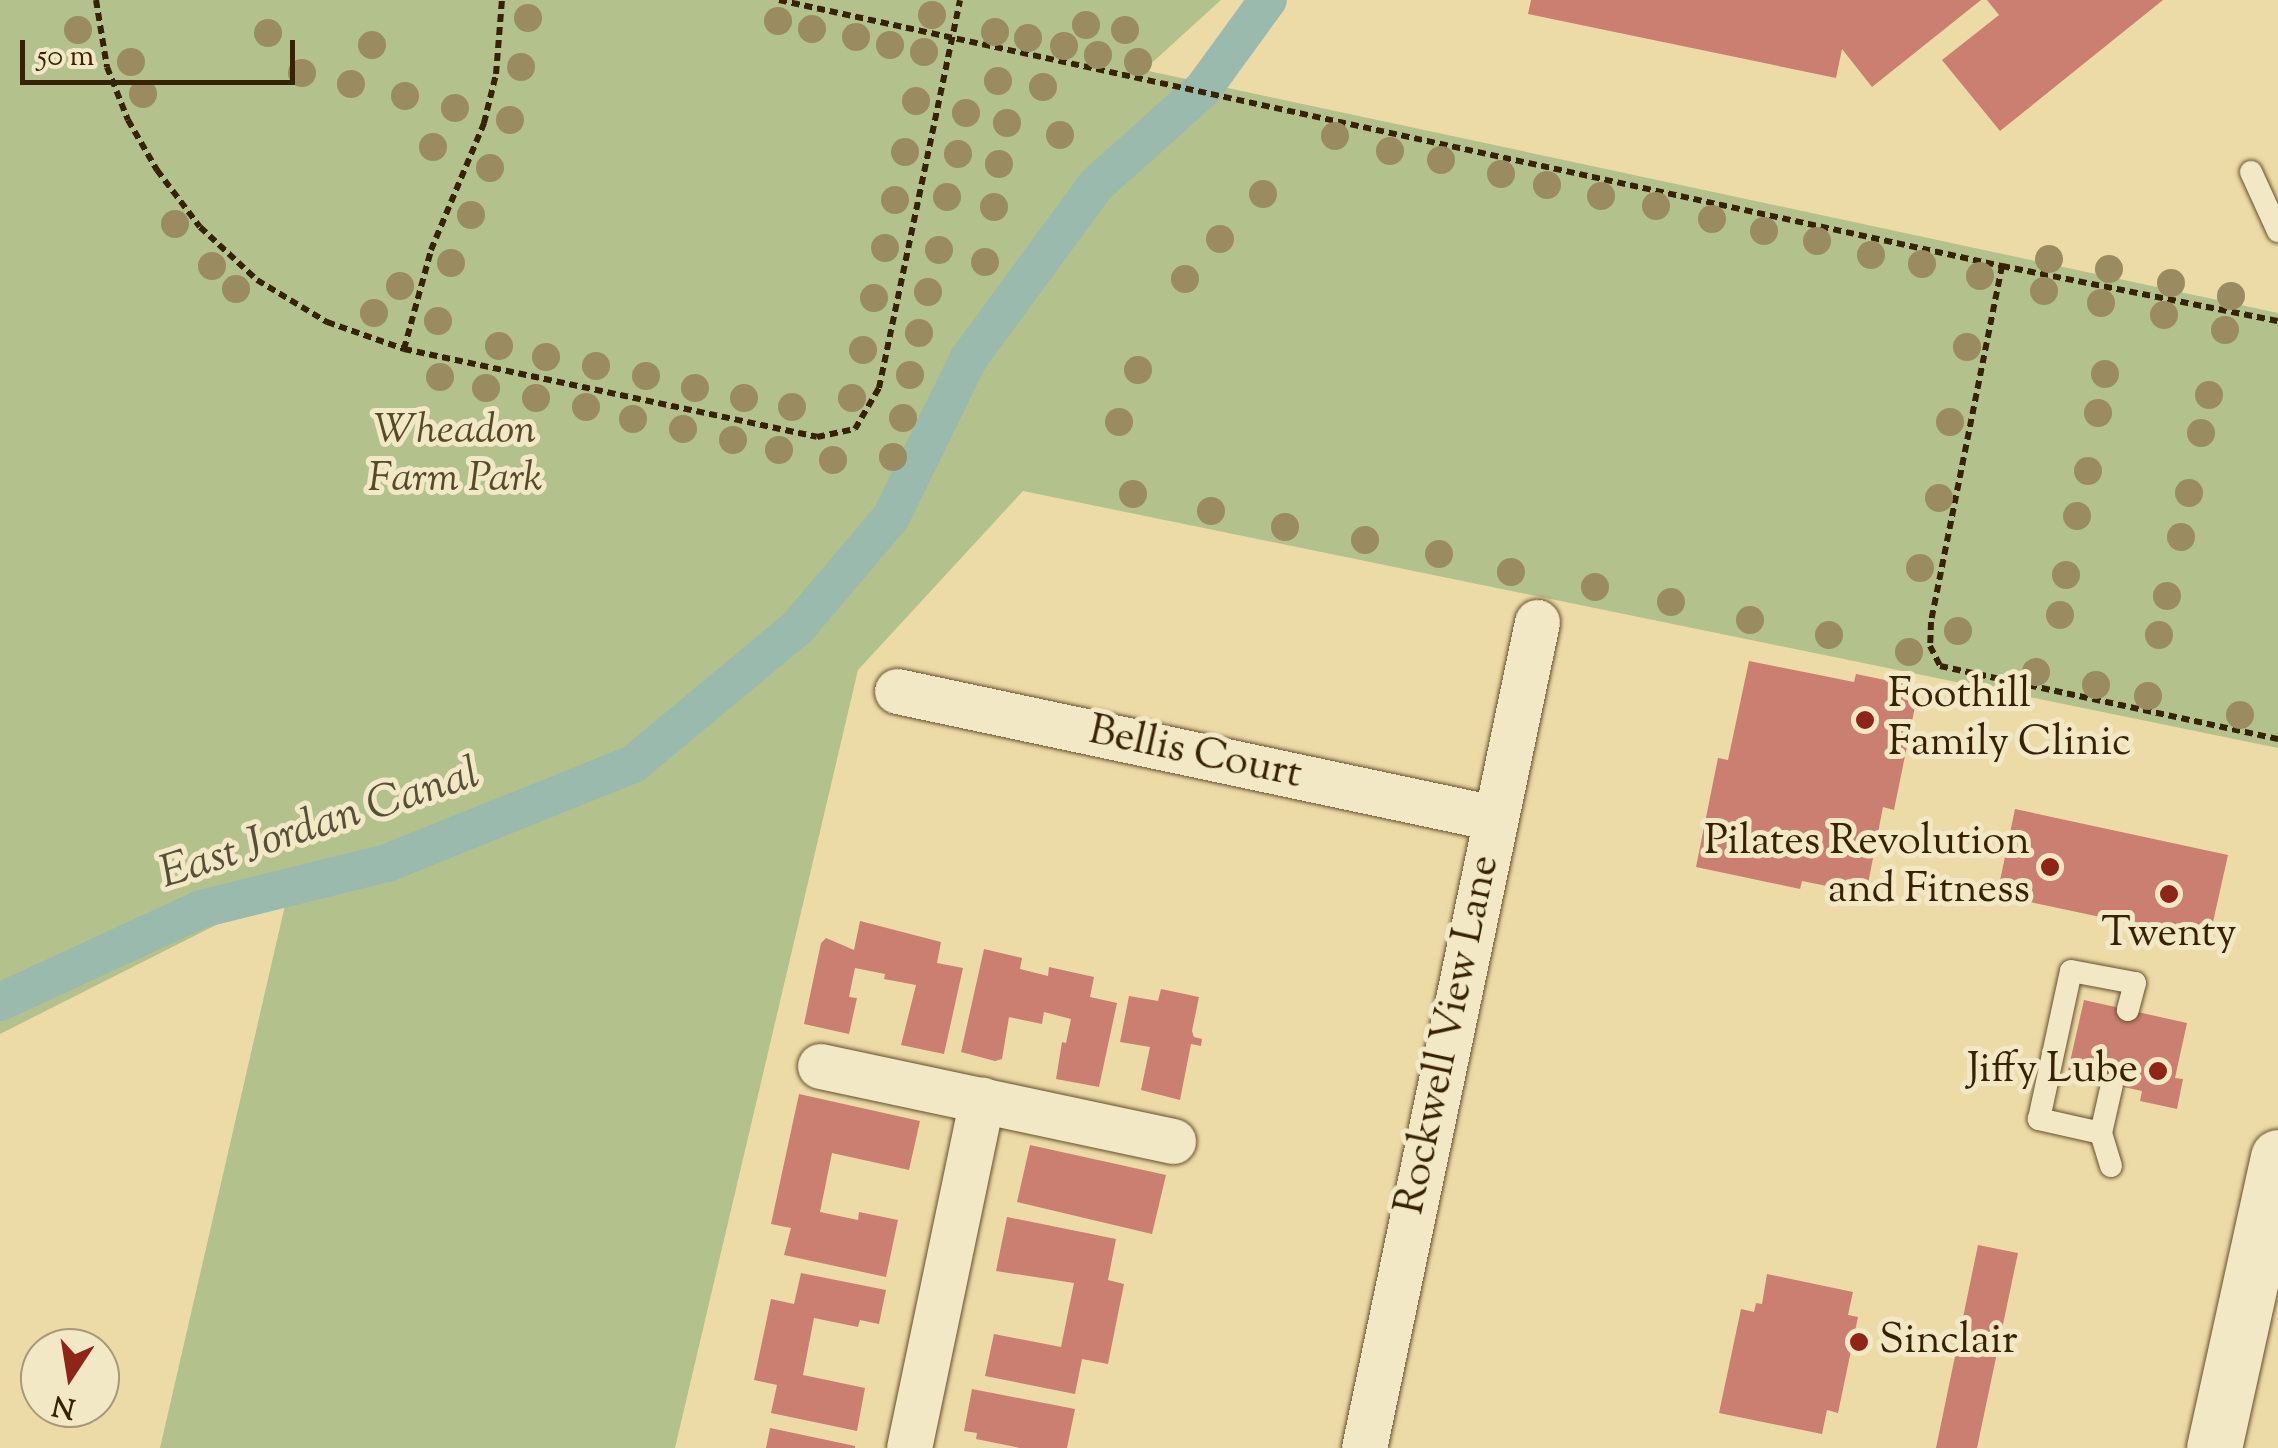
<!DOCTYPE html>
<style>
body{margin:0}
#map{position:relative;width:2278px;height:1448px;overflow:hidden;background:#eddba7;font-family:"Sorts Mill Goudy",serif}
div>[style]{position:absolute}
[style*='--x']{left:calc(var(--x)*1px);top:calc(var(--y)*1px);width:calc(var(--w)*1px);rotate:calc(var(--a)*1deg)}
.green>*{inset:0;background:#b3c18c}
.canal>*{height:38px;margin:-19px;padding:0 19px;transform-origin:19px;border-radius:19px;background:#9abaad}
.building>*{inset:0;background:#ca7f71}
.path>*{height:6px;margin-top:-3px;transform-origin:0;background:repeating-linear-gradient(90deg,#382204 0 8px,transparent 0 13px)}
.roads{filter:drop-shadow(0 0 2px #65502d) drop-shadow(0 0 2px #65502d)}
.service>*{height:22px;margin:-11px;padding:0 11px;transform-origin:11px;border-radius:11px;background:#f3e8c6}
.minor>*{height:45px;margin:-22.5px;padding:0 22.5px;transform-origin:22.5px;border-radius:22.5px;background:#f3e8c6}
.secondary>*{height:55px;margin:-27.5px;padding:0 27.5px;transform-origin:27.5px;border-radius:27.5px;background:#f3e8c6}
.trees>*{width:28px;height:28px;margin:-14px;border-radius:50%;background:#9a8b60}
.dots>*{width:28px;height:28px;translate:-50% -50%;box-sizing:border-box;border:5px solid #f3e8c6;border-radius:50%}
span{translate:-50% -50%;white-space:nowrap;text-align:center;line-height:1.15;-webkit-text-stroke:10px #f3e8c6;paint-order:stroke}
.park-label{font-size:42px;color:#574a26;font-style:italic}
.poi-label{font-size:42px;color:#382204}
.left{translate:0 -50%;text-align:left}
.right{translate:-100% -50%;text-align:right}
.street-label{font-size:42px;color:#382204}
.water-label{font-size:45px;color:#555037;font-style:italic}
.north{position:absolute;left:20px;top:1328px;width:100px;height:100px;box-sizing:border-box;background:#f3e8c6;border:2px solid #a89978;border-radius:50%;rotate:192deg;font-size:28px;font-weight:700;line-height:40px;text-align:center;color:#382204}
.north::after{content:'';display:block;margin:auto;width:35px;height:45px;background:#8f2418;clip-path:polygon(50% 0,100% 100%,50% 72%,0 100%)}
.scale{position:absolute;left:20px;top:40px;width:275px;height:45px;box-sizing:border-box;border:5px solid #382204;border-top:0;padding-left:12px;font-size:30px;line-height:35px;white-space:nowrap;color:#382204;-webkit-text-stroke:8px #f3e8c6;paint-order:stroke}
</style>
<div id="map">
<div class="green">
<div style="clip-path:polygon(0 0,1221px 0,1144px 70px,2278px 313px,2278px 748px,1023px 491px,858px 670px,675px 1448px,160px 1448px,289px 888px,0 1034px)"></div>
</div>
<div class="canal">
<div style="--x:0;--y:1002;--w:221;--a:-24.8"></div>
<div style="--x:201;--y:909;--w:192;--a:-13.9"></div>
<div style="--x:387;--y:863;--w:265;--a:-21.9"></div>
<div style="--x:633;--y:764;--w:213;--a:-39.7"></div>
<div style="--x:797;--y:628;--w:145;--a:-49.7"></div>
<div style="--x:891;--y:517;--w:177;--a:-63.9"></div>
<div style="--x:969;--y:358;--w:215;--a:-53.7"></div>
<div style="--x:1096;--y:185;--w:144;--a:-41.9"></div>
<div style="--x:1203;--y:89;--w:110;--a:-53.9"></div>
</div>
<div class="building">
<div style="clip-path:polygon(1531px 0,1981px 0,1872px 87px,1842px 49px,1836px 78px,1528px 14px)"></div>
<div style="clip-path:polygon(1987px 0,2163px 0,2000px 131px,1942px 60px,1999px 15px)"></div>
<div style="clip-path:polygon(1749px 661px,1854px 682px,1856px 674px,1919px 687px,1894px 810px,1883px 807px,1866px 894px,1802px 881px,1800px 889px,1696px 867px,1718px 758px,1728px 760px)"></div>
<div style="clip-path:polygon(2015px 809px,2228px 855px,2209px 940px,1997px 895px)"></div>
<div style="clip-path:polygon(860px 921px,941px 942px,937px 963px,963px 968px,944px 1054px,901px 1045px,916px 985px,884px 979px,885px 974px,855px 968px,849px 997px,857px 998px,849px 1034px,804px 1024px,821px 943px,826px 938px,854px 950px)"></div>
<div style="clip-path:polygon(984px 949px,1022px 958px,1020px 969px,1048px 976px,1049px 967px,1094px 977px,1090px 997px,1117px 1003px,1099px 1087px,1056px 1079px,1062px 1042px,1066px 1043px,1071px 1019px,1044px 1012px,1042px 1024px,1009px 1017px,1002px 1059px,995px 1061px,961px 1052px)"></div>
<div style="clip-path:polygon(1161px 989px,1199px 997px,1192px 1031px,1194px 1037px,1202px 1039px,1201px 1046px,1191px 1044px,1180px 1100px,1141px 1090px,1150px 1047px,1120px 1042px,1129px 996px,1158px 1001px)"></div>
<div style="clip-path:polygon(2084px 1000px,2187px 1023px,2175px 1078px,2183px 1079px,2177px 1109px,2140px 1101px,2142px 1091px,2067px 1075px)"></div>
<div style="clip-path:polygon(799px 1094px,920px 1121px,909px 1170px,832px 1153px,820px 1212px,858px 1220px,859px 1212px,898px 1220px,886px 1277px,784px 1255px,791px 1228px,771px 1224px)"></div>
<div style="clip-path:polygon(1030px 1145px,1166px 1175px,1152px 1234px,1017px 1202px)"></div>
<div style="clip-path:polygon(1007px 1217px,1116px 1239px,1108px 1280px,1124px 1284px,1108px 1364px,1082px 1359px,1075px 1394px,985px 1376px,994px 1334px,1061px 1347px,1074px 1283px,996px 1271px)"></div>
<div style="clip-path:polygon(1978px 1245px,2018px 1253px,1977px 1448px,1936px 1448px)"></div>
<div style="clip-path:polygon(801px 1273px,886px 1290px,879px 1324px,860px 1320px,858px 1327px,814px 1318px,803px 1375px,865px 1388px,857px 1431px,771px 1413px,777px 1385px,754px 1380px,771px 1299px,794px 1304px)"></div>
<div style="clip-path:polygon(1767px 1274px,1853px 1292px,1848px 1315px,1858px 1317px,1838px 1413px,1827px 1410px,1822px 1434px,1719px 1413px,1741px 1309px,1754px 1312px,1756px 1303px,1762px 1304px)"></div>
<div style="clip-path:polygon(972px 1389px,1075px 1409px,1067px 1448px,1020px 1448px,976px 1439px,977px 1433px,964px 1431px)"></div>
<div style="clip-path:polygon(770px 1428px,855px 1446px,855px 1448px,766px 1448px)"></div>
</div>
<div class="path">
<div style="--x:96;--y:0;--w:68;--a:80.7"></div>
<div style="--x:107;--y:67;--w:57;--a:68.4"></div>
<div style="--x:128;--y:120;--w:58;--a:59.9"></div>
<div style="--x:157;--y:170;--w:71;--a:53"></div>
<div style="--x:200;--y:227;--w:78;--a:42.9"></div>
<div style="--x:257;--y:280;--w:82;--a:31"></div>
<div style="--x:327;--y:322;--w:82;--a:19.3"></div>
<div style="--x:404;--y:349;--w:422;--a:12"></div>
<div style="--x:817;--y:437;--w:39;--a:-12"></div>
<div style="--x:855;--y:429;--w:48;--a:-59.7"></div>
<div style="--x:879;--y:388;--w:396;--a:-78.2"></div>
<div style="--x:779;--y:0;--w:1252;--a:12.27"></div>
<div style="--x:2002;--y:266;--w:281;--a:11.3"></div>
<div style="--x:2002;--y:266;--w:363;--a:101.3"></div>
<div style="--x:1931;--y:622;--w:24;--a:92"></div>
<div style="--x:1930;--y:646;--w:22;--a:63"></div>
<div style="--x:1940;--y:666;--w:346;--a:12.2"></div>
<div style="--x:404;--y:349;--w:103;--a:-74.7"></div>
<div style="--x:431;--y:250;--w:138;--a:-67.3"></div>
<div style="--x:484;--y:123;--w:50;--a:-76.2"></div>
<div style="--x:496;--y:74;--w:74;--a:-85.4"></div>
</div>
<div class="roads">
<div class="service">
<div style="--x:2251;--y:172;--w:65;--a:65.4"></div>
<div style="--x:2101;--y:1133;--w:64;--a:-167.3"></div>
<div style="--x:2039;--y:1119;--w:151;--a:-77.8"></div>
<div style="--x:2071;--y:971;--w:65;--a:10.6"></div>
<div style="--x:2135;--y:983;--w:28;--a:105"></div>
<div style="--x:2111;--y:1166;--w:34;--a:-107"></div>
<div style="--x:2101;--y:1133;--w:50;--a:-77.3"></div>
</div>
<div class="minor">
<div style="--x:897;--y:691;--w:610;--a:12.01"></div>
<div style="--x:820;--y:1066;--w:361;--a:12"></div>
<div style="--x:909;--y:1448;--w:356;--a:-78.2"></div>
<div style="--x:1364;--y:1448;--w:844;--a:-78.17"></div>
</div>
<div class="secondary">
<div style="--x:2214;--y:1448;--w:298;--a:-77.6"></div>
</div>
</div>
<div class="trees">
<div style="left:932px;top:15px"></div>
<div style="left:528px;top:18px"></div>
<div style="left:778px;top:21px"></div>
<div style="left:1086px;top:25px"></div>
<div style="left:812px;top:29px"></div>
<div style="left:78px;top:30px"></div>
<div style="left:1125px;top:30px"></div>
<div style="left:995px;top:32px"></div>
<div style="left:268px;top:33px"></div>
<div style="left:856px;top:37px"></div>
<div style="left:1028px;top:38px"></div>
<div style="left:372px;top:45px"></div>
<div style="left:890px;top:45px"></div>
<div style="left:1064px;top:46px"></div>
<div style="left:924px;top:52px"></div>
<div style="left:1098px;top:55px"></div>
<div style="left:131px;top:62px"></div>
<div style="left:1138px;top:62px"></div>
<div style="left:521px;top:67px"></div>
<div style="left:302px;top:73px"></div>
<div style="left:998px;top:81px"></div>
<div style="left:351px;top:84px"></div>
<div style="left:1043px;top:87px"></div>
<div style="left:143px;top:94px"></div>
<div style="left:405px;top:96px"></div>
<div style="left:916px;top:101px"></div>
<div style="left:455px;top:108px"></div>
<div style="left:966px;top:113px"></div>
<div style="left:510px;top:120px"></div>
<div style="left:1007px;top:123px"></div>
<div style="left:1060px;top:135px"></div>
<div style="left:1335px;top:136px"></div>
<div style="left:433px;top:147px"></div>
<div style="left:1390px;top:151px"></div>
<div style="left:905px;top:152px"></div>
<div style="left:958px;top:154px"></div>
<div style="left:1441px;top:160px"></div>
<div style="left:999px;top:164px"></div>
<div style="left:490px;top:168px"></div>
<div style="left:1501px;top:174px"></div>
<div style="left:1547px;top:185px"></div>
<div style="left:1263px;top:194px"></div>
<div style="left:1601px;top:196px"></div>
<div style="left:947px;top:197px"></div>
<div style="left:895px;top:200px"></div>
<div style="left:1656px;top:206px"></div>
<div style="left:994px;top:207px"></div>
<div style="left:471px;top:215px"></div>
<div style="left:1712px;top:219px"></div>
<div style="left:175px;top:224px"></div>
<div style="left:1764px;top:231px"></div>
<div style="left:1220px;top:239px"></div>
<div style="left:1817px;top:241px"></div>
<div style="left:885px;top:248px"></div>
<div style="left:939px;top:250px"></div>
<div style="left:1871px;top:255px"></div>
<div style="left:2049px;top:259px"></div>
<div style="left:985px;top:262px"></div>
<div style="left:451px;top:263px"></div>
<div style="left:1922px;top:264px"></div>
<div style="left:212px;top:266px"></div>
<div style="left:2109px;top:269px"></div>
<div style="left:1980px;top:276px"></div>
<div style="left:1185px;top:279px"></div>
<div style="left:2171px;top:283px"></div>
<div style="left:400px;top:286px"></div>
<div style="left:236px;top:289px"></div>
<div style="left:2044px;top:291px"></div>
<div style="left:928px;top:292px"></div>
<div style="left:2231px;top:296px"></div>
<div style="left:874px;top:298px"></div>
<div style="left:2101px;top:303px"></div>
<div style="left:374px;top:313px"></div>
<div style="left:2164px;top:315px"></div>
<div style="left:438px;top:321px"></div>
<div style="left:2225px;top:330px"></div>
<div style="left:919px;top:333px"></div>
<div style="left:499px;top:346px"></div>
<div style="left:1967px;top:347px"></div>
<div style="left:863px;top:350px"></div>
<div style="left:546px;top:357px"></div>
<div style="left:596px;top:366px"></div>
<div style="left:1138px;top:370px"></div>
<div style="left:2105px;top:374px"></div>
<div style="left:910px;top:375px"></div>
<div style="left:646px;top:376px"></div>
<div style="left:440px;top:377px"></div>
<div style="left:486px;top:388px"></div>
<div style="left:695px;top:388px"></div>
<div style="left:2209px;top:395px"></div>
<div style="left:536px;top:398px"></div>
<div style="left:744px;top:398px"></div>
<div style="left:852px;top:398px"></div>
<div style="left:586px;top:407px"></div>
<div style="left:792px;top:407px"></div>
<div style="left:2098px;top:413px"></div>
<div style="left:903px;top:418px"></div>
<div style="left:633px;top:419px"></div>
<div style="left:1119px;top:422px"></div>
<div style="left:1950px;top:422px"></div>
<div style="left:683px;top:429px"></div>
<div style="left:2201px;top:433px"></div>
<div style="left:733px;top:440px"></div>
<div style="left:779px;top:450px"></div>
<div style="left:893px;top:457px"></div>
<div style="left:833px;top:460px"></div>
<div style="left:2088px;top:471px"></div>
<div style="left:2189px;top:493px"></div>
<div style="left:1133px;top:494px"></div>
<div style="left:1939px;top:498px"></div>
<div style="left:1211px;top:511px"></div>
<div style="left:2077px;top:516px"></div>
<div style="left:1285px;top:527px"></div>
<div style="left:2181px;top:537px"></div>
<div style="left:1365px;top:540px"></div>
<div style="left:1439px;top:554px"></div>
<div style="left:1920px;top:568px"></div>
<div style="left:1511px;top:572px"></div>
<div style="left:2066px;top:575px"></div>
<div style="left:1595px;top:587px"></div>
<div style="left:2167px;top:596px"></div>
<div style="left:1671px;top:602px"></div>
<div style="left:2060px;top:615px"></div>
<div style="left:1750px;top:620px"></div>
<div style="left:1958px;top:631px"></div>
<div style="left:1829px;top:635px"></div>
<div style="left:2159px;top:635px"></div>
<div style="left:1909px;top:652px"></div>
<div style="left:2036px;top:672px"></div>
<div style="left:2096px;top:685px"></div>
<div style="left:2148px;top:696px"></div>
<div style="left:2240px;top:715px"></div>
</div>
<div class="dots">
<div style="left:1865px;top:720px;background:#8f2418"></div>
<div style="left:2050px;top:867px;background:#8f2418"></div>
<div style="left:2169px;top:894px;background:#8f2418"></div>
<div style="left:2158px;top:1071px;background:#8f2418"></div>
<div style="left:1859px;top:1342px;background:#8f2418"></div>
</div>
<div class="park-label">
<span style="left:455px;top:456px">Wheadon<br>Farm Park</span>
</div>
<div class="poi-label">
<span class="left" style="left:1888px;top:720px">Foothill<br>Family Clinic</span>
<span class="right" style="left:2030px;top:867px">Pilates Revolution<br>and Fitness</span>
<span style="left:2169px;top:935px">Twenty</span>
<span class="right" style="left:2138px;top:1071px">Jiffy Lube</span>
<span class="left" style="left:1879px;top:1342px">Sinclair</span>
</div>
<div class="street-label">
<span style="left:1195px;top:754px;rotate:12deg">Bellis Court</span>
<span style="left:1449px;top:1035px;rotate:-78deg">Rockwell View Lane</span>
</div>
<div class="water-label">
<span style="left:320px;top:826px;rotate:-18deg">East Jordan Canal</span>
</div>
<div class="north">N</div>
<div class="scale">50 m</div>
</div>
